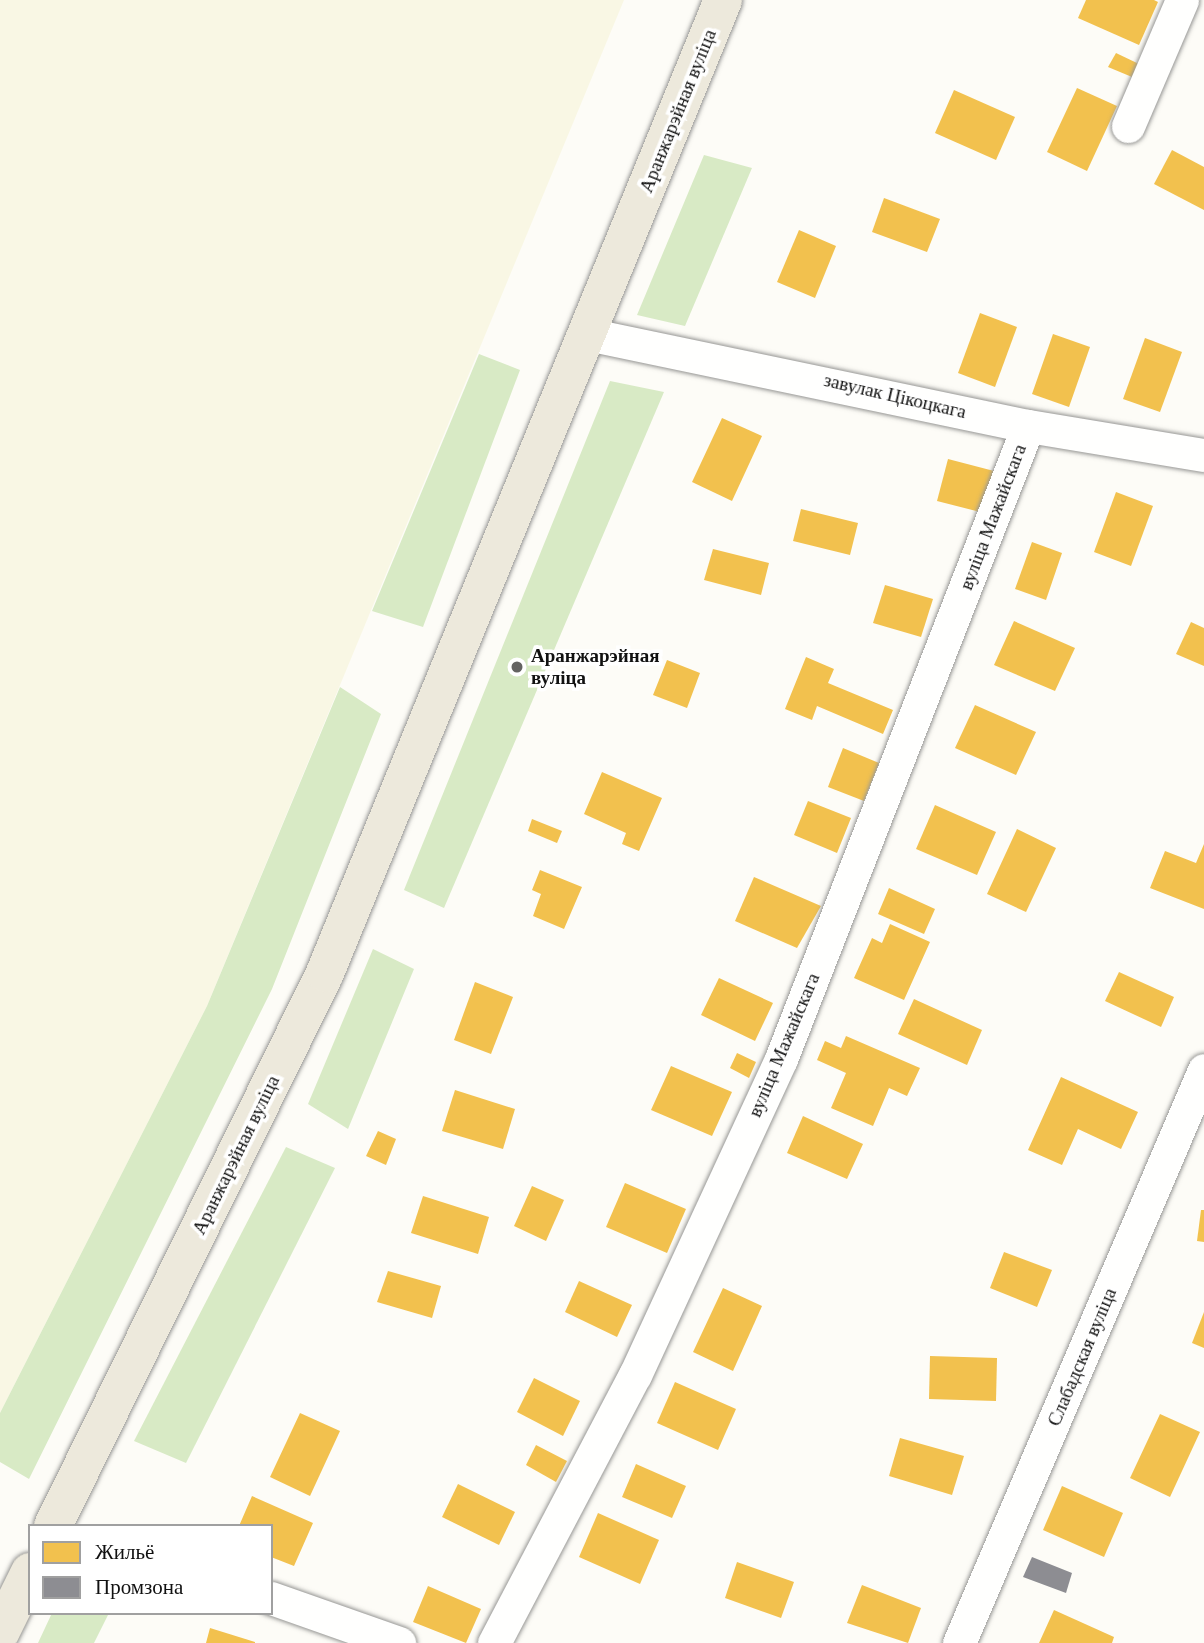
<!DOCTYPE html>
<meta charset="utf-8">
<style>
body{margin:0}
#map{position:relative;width:1204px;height:1643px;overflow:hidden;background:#fdfcf7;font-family:Georgia,serif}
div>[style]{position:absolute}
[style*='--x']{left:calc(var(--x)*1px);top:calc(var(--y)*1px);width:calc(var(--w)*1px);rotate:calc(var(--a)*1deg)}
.farmland>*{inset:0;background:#f9f7e4}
.forest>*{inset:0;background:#d8eac5}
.homes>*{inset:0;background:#f2c14e}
.industry>*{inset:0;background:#8d8d92}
.roads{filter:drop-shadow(0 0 2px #979795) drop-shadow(0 0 2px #979795)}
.minor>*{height:33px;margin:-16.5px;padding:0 16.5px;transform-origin:16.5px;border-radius:16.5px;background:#fffffe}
.major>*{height:38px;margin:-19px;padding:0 19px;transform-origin:19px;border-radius:19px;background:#ede9dc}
.dots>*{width:19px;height:19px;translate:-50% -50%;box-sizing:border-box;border:4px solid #fff;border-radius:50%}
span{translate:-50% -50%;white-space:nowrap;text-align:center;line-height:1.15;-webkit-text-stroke:7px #fff;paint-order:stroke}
.street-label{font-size:19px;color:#111}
.poi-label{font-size:19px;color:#111;font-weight:700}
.left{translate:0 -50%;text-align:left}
.legend{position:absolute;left:28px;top:1524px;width:245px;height:91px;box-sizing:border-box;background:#fff;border:2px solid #a0a0a0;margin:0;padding:9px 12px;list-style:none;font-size:21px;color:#111}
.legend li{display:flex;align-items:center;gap:14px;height:35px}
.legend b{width:35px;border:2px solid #a0a0a0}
</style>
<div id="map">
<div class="farmland">
<div style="clip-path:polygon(0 0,624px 0,207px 1006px,0 1413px)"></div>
</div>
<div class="forest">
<div style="clip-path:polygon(704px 155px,752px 168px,685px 326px,637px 315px)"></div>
<div style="clip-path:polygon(479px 354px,520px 370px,423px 627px,372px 611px)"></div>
<div style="clip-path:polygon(610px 381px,664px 392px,444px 908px,404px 890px)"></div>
<div style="clip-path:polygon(340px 687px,381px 714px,272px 989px,29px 1479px,0 1462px,0 1413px,207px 1006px)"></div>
<div style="clip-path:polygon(373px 949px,414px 969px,348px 1129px,308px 1104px)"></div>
<div style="clip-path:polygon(286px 1147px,335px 1168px,186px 1463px,134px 1441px)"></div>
<div style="clip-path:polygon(52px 1613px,109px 1613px,94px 1643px,38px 1643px)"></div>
</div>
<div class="homes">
<div style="clip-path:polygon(1086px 0,1154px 0,1158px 2px,1139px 45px,1078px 18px)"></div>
<div style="clip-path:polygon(1116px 53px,1139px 64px,1132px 77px,1108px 67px)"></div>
<div style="clip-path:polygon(1077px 88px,1117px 106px,1087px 171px,1047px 152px)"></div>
<div style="clip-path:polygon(954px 90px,1015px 117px,996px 160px,935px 133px)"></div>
<div style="clip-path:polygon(1172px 150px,1204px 167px,1204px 210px,1154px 184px)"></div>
<div style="clip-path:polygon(884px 198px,940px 219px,927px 252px,872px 232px)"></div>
<div style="clip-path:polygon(799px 230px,836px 246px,815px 298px,777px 282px)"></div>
<div style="clip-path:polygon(980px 313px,1017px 327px,995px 387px,958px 373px)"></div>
<div style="clip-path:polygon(1053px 334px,1090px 347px,1069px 407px,1032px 394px)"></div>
<div style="clip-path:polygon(1145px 338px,1182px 352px,1160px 412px,1123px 399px)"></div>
<div style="clip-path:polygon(722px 418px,762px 436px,732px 501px,692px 482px)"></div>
<div style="clip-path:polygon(948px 459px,994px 471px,984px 513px,937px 501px)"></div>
<div style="clip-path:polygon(1116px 492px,1153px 506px,1131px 566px,1094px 552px)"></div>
<div style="clip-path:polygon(801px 509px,858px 523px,850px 555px,793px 541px)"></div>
<div style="clip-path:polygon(1032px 542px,1062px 553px,1046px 600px,1015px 589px)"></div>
<div style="clip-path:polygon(713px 549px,769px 563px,761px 595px,704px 580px)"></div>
<div style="clip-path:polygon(885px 585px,933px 599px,921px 637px,873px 623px)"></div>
<div style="clip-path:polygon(1014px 621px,1075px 648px,1055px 691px,994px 665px)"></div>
<div style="clip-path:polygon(1191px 622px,1204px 628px,1204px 666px,1176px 654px)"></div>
<div style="clip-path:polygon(806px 657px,834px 669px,828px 683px,893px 710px,883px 734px,817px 706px,812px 720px,785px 709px)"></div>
<div style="clip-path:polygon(667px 660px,700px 673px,687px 708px,653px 695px)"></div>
<div style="clip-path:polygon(975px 705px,1036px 732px,1016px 775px,955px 748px)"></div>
<div style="clip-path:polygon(843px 748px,879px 763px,864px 801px,828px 787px)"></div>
<div style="clip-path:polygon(602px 772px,662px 798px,639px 851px,622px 844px,626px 833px,584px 814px)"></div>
<div style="clip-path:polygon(808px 801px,851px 818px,837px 853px,794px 835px)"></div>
<div style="clip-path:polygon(935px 805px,996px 832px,977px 875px,916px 849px)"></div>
<div style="clip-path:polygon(532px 819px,562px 831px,557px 843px,528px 831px)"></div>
<div style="clip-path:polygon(1017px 829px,1056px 848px,1026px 912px,987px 894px)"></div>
<div style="clip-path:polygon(1204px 844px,1204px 909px,1150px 888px,1165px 851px,1196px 863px)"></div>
<div style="clip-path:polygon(540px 870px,582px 887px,564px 929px,533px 916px,541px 894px,532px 890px)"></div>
<div style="clip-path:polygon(754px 877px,821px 906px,797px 948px,735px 921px)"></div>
<div style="clip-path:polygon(889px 888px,935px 909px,924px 934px,878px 914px)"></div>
<div style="clip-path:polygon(890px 924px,930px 942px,904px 1000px,854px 978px,872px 938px,882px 943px)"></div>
<div style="clip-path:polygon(1119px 972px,1174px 997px,1161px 1027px,1105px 1001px)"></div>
<div style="clip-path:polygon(719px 978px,773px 1003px,755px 1041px,701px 1015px)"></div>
<div style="clip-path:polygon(475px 982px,513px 997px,491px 1054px,454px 1040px)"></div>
<div style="clip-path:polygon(914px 999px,982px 1030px,967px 1065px,898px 1034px)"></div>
<div style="clip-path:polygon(846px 1036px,920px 1068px,907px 1096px,889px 1088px,873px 1126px,831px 1108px,846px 1073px,817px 1060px,825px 1041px,841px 1048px)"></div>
<div style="clip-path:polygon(737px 1053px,756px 1062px,749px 1078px,730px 1068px)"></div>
<div style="clip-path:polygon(671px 1066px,732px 1092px,712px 1136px,651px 1110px)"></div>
<div style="clip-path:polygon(1061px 1077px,1138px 1112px,1121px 1149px,1078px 1129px,1062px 1165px,1028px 1150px)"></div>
<div style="clip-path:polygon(455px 1090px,515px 1109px,503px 1149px,442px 1131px)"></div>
<div style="clip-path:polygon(803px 1116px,863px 1144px,847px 1179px,787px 1153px)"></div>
<div style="clip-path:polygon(378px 1131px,396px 1139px,386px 1165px,366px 1156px)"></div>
<div style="clip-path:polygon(625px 1183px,686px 1209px,667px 1253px,606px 1227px)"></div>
<div style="clip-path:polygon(532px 1186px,564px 1200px,546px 1241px,514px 1226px)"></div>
<div style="clip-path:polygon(423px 1196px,489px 1217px,478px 1254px,411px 1233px)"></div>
<div style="clip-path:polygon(1201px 1210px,1204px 1210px,1204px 1242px,1197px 1241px)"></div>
<div style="clip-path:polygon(1004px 1252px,1052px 1270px,1037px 1307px,990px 1288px)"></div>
<div style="clip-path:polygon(388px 1271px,441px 1286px,432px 1318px,377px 1302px)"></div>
<div style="clip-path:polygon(579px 1281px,632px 1305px,617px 1337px,565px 1312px)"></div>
<div style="clip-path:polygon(723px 1288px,762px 1306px,733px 1371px,693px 1352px)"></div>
<div style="clip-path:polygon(1204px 1312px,1204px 1348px,1192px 1343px)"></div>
<div style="clip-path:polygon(930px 1356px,997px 1358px,996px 1401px,929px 1399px)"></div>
<div style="clip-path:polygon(534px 1378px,580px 1401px,563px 1436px,517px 1412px)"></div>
<div style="clip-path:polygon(675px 1382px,736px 1409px,718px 1450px,657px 1423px)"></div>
<div style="clip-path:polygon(300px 1413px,340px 1431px,310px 1496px,270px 1477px)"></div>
<div style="clip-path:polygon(1160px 1414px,1200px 1432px,1170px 1497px,1130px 1478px)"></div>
<div style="clip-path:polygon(900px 1438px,964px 1456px,952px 1495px,889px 1476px)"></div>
<div style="clip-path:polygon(536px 1445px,567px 1461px,556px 1482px,526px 1465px)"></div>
<div style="clip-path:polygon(636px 1464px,686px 1486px,672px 1518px,622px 1497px)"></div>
<div style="clip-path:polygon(458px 1484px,515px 1512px,499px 1545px,442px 1517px)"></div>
<div style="clip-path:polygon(1062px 1486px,1123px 1513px,1104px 1557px,1043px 1530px)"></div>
<div style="clip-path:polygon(252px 1496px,313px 1523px,294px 1566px,271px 1557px,271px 1526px,239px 1526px)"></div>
<div style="clip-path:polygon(598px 1513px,659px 1540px,640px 1584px,579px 1557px)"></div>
<div style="clip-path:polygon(737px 1562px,794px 1582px,781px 1618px,725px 1598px)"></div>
<div style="clip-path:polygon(862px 1585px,921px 1608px,908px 1643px,847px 1623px)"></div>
<div style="clip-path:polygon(428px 1586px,481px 1609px,466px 1643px,413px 1622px)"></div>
<div style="clip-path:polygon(1054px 1610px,1114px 1637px,1112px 1643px,1039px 1643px)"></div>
<div style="clip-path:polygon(210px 1628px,255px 1642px,255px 1643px,206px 1643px)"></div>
</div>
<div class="industry">
<div style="clip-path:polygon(1032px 1557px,1072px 1573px,1066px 1593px,1023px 1577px)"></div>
</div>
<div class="roads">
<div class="minor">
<div style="--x:1128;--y:126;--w:137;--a:-66.8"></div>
<div style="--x:587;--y:334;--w:450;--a:11.8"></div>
<div style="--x:1028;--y:426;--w:178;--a:9.4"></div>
<div style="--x:271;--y:1598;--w:136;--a:19.4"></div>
<div style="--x:494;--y:1643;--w:303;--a:-62.3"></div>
<div style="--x:635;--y:1375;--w:348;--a:-65.2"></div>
<div style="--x:781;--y:1059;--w:679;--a:-68.68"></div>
<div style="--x:959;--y:1643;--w:623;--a:-66.85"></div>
</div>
<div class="major">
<div style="--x:53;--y:1526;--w:616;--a:-63.81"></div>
<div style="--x:325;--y:973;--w:1051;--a:-67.75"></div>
<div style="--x:0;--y:1633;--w:68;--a:-63.8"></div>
</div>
</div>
<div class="dots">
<div style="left:517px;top:667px;background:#646362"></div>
</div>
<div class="street-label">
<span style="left:678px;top:111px;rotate:-68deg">Аранжарэйная вуліца</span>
<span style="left:895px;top:396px;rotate:13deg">завулак Цікоцкага</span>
<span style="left:993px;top:517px;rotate:-69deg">вуліца Мажайскага</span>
<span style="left:784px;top:1045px;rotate:-67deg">вуліца Мажайскага</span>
<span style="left:236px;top:1155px;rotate:-64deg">Аранжарэйная вуліца</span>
<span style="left:1082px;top:1357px;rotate:-67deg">Слабадская вуліца</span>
</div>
<div class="poi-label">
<span class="left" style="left:531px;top:667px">Аранжарэйная<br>вуліца</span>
</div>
<ul class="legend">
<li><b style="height:19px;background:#f2c14e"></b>Жильё</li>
<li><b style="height:19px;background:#8d8d92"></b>Промзона</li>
</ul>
</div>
